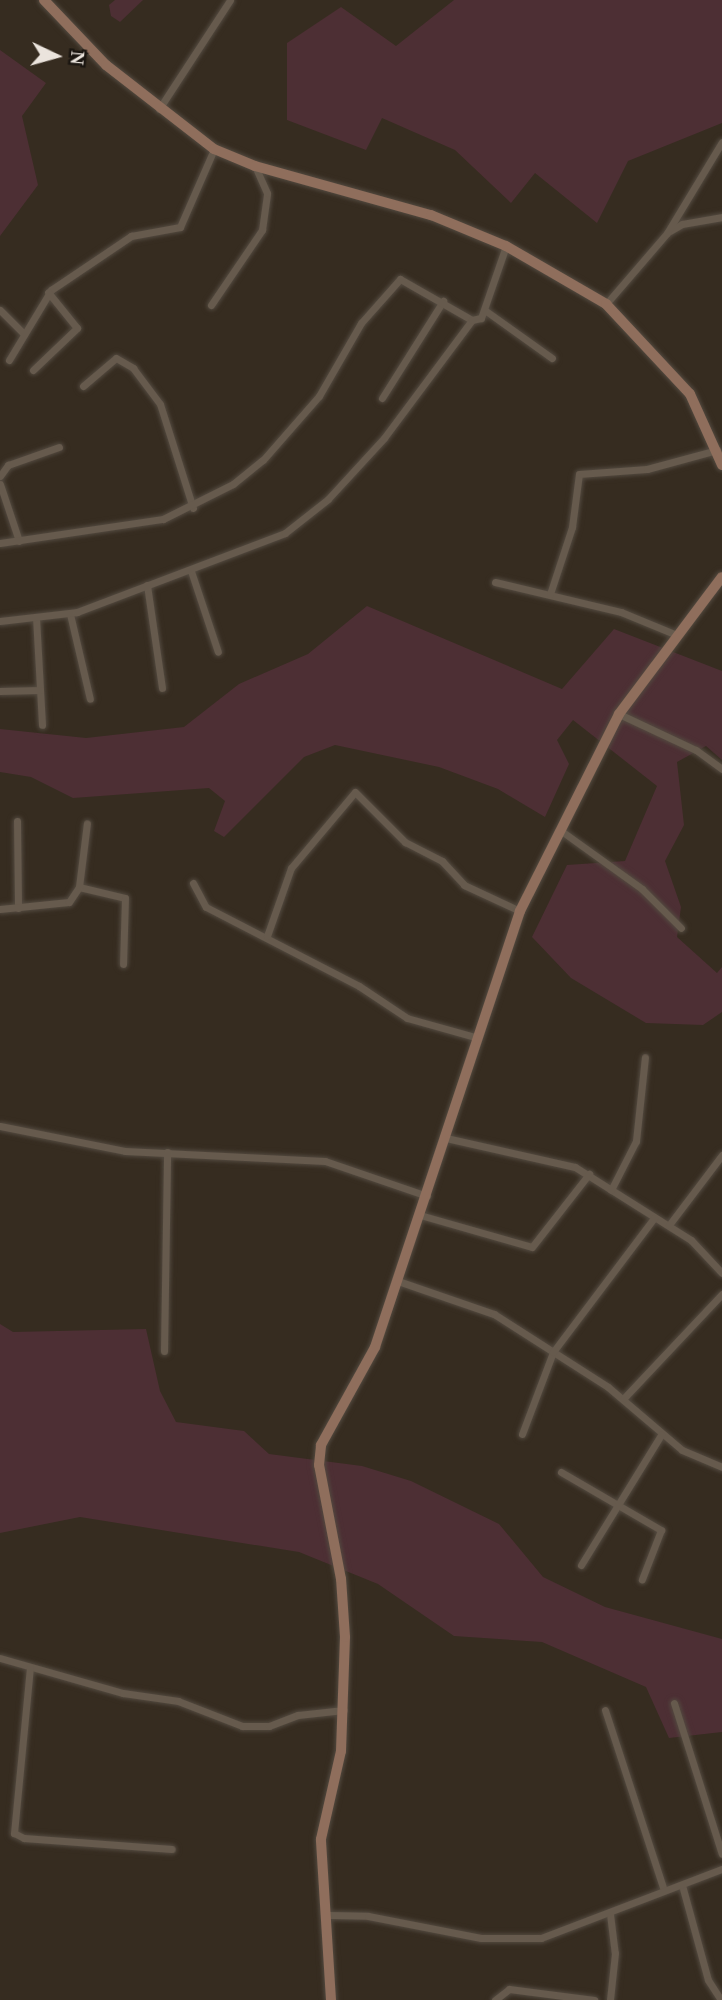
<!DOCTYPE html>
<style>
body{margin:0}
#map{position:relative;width:722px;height:2000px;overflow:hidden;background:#362c20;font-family:Georgia,serif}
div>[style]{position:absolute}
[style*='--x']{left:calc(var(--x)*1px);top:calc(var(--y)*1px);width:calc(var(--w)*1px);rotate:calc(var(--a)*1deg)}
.green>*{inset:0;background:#4d2f34}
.roads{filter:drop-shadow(0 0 2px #534a40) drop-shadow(0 0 2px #534a40)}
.street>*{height:7px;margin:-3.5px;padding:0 3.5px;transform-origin:3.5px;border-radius:3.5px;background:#665a4d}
.secondary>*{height:10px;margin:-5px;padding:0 5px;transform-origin:5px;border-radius:5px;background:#8f6e5c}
span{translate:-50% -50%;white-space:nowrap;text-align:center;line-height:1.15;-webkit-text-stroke:5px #1a1510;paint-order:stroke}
.north{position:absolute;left:21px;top:21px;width:70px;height:70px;-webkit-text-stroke:5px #1a1510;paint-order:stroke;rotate:95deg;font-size:19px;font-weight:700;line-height:28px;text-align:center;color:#ebe4dd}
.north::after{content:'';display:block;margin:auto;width:24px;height:32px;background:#ebe4dd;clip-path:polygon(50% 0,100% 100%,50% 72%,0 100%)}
</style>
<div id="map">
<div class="green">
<div style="clip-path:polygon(115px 0,143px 0,120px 22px,111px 16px,109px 5px)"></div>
<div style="clip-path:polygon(454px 0,722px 0,722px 123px,628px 161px,597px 223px,535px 173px,511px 203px,455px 150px,382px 118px,366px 150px,287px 120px,287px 43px,341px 7px,396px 46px)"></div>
<div style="clip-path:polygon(0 50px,46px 83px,22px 116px,38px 185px,0 236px)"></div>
<div style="clip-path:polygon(367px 606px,562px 689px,614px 629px,722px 671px,722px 760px,706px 746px,677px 762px,684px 825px,665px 861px,681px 907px,677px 937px,717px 973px,722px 967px,722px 1012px,703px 1025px,646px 1023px,571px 978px,532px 937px,567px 865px,625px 861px,657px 786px,573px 720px,557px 740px,569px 764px,545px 817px,498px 789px,439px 767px,335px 745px,304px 757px,224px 837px,214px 831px,225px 801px,209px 788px,73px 798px,31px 777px,0 772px,0 729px,86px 738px,184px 727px,239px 684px,308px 654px)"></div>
<div style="clip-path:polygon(0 1324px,13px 1332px,146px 1329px,160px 1391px,176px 1422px,244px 1431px,269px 1454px,362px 1466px,411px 1481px,499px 1524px,543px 1577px,605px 1607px,722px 1639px,722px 1732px,669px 1738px,646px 1687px,542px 1642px,454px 1636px,378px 1584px,299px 1552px,80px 1517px,0 1533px)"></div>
</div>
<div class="roads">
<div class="street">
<div style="--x:159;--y:109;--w:130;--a:-56.9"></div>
<div style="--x:670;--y:231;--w:14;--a:-30"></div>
<div style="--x:682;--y:224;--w:41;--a:-9.9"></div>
<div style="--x:606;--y:304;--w:94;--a:-49.3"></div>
<div style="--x:667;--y:233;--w:106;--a:-58.9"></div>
<div style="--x:211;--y:305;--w:91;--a:-55.8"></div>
<div style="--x:262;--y:230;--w:37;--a:-82"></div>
<div style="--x:267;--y:193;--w:30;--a:-114"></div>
<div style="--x:0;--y:310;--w:34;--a:45"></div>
<div style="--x:486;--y:311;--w:81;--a:35.5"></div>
<div style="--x:9;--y:360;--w:82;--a:-59"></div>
<div style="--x:51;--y:290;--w:97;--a:-34"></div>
<div style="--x:131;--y:236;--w:50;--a:-10.4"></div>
<div style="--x:180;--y:227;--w:85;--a:-66.4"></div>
<div style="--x:33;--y:370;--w:61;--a:-43.7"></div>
<div style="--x:77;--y:328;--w:46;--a:-128.9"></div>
<div style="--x:83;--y:386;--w:43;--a:-40.3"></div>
<div style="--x:116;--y:358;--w:20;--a:30"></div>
<div style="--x:133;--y:368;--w:45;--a:53.1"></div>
<div style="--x:160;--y:404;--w:109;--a:72.4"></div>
<div style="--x:382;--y:398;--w:115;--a:-57.8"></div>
<div style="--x:0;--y:476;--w:14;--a:-54"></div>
<div style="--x:8;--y:465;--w:54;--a:-19.4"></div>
<div style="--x:0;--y:484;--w:60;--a:71.6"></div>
<div style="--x:0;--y:543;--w:165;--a:-8.4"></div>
<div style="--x:163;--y:519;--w:78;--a:-26.6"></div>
<div style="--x:233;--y:484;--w:38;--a:-39"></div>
<div style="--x:263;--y:460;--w:85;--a:-48.8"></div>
<div style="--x:319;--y:396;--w:84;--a:-60.1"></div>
<div style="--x:361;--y:323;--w:59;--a:-48.4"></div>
<div style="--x:400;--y:279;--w:83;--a:29.7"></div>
<div style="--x:191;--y:571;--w:85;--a:71.6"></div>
<div style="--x:495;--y:582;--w:130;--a:13.4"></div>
<div style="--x:621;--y:612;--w:61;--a:22.3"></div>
<div style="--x:147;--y:585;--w:104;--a:81.7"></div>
<div style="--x:550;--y:594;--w:71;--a:-71.8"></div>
<div style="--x:572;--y:527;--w:53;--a:-82.5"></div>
<div style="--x:579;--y:474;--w:68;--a:-4.2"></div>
<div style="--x:647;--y:469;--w:73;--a:-15.2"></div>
<div style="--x:70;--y:614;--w:87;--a:76.8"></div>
<div style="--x:36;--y:617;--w:108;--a:86.8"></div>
<div style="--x:0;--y:621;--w:78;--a:-6.7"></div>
<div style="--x:77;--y:612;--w:222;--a:-20.8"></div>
<div style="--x:285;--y:533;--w:55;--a:-38.3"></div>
<div style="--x:328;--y:499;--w:83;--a:-47.4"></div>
<div style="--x:384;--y:438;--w:147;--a:-53.3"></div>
<div style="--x:472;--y:320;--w:9;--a:-13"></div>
<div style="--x:481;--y:318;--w:76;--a:-70.9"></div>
<div style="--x:0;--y:691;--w:40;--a:-1.4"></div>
<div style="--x:619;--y:714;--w:85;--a:25.1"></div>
<div style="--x:696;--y:750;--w:32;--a:36"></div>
<div style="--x:17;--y:821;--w:87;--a:89.3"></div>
<div style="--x:560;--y:830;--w:101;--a:35.7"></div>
<div style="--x:642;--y:889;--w:55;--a:45"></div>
<div style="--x:193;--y:883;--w:27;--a:62"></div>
<div style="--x:206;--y:907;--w:172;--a:27.3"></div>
<div style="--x:359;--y:986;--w:58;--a:33.7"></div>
<div style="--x:407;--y:1018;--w:71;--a:15.6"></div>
<div style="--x:79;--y:887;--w:47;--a:13.4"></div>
<div style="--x:125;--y:898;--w:66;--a:91.7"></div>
<div style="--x:0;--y:909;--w:69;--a:-5.8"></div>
<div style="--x:69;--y:902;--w:18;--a:-56"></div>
<div style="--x:79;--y:887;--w:64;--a:-82.9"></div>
<div style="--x:267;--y:936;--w:72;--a:-70.6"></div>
<div style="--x:291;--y:868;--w:99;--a:-49.9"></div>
<div style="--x:355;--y:792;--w:71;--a:45"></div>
<div style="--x:405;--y:842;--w:42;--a:27.2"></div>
<div style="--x:442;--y:861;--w:33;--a:47"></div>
<div style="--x:464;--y:885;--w:62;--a:24.9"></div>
<div style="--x:0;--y:1126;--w:127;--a:11.3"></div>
<div style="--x:125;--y:1151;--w:200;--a:2.9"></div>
<div style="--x:325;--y:1161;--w:108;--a:18.9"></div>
<div style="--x:446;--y:1138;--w:132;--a:12.7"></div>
<div style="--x:575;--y:1167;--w:137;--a:32.2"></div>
<div style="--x:691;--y:1240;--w:45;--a:46.8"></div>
<div style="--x:611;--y:1190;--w:55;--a:-63"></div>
<div style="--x:636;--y:1141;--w:84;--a:-83.9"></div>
<div style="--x:420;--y:1215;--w:116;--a:15.9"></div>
<div style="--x:532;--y:1247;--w:93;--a:-52"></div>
<div style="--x:669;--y:1225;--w:88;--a:-52.9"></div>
<div style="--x:398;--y:1281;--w:102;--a:19"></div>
<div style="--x:494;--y:1314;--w:135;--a:32.6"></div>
<div style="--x:608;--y:1387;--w:97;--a:40.4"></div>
<div style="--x:682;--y:1450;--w:43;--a:23"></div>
<div style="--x:164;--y:1351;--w:199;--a:-89.1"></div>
<div style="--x:624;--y:1398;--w:143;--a:-46.7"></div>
<div style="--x:522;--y:1434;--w:88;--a:-69.3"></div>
<div style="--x:553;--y:1352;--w:168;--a:-53"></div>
<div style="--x:561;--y:1472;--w:116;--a:30.1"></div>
<div style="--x:661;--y:1530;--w:53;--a:111.2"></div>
<div style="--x:581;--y:1565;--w:153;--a:-58.4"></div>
<div style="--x:0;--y:1658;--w:128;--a:15.9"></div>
<div style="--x:123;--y:1693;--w:56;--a:8.3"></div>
<div style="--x:178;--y:1701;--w:69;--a:21.3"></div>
<div style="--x:242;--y:1726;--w:27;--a:0"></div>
<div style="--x:269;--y:1726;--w:31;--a:-21"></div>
<div style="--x:298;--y:1715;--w:46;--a:-6.2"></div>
<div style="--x:30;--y:1667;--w:167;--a:95.5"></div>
<div style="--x:14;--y:1833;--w:11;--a:27"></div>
<div style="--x:24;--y:1838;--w:148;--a:4.3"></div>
<div style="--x:674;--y:1703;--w:158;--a:72.4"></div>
<div style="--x:605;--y:1710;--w:189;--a:71.9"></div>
<div style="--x:682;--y:1885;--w:98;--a:74.7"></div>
<div style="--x:708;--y:1980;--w:24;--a:57"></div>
<div style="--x:610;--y:1914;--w:39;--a:83"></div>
<div style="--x:615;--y:1953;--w:47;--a:96.1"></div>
<div style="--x:329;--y:1915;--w:39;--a:1"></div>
<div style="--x:368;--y:1916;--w:115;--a:11"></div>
<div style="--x:481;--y:1938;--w:60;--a:0"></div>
<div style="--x:541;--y:1938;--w:194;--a:-20.9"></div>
<div style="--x:495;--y:2000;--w:18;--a:-38"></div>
<div style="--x:509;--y:1989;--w:86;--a:7.4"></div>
</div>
<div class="secondary">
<div style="--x:44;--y:0;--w:90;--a:46.4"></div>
<div style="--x:106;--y:65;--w:137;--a:37.9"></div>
<div style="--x:214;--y:149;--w:44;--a:22.5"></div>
<div style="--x:255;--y:166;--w:183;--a:15.6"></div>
<div style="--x:431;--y:215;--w:81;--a:22.5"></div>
<div style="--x:506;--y:246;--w:116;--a:30.1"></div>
<div style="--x:606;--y:304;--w:123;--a:47"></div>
<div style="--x:690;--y:394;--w:78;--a:65.7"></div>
<div style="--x:331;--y:2000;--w:161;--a:-93.6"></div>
<div style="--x:321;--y:1839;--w:90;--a:-77.2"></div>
<div style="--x:341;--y:1751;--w:114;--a:-88"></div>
<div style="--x:345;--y:1637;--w:58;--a:-93.9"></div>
<div style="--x:341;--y:1579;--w:116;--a:-100.9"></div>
<div style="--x:319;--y:1465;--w:20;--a:-84"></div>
<div style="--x:321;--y:1445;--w:112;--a:-61.1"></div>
<div style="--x:375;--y:1347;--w:459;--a:-71.6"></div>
<div style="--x:520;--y:911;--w:220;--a:-63.3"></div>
<div style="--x:619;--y:714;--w:171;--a:-53.1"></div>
</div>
</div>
<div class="north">N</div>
</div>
